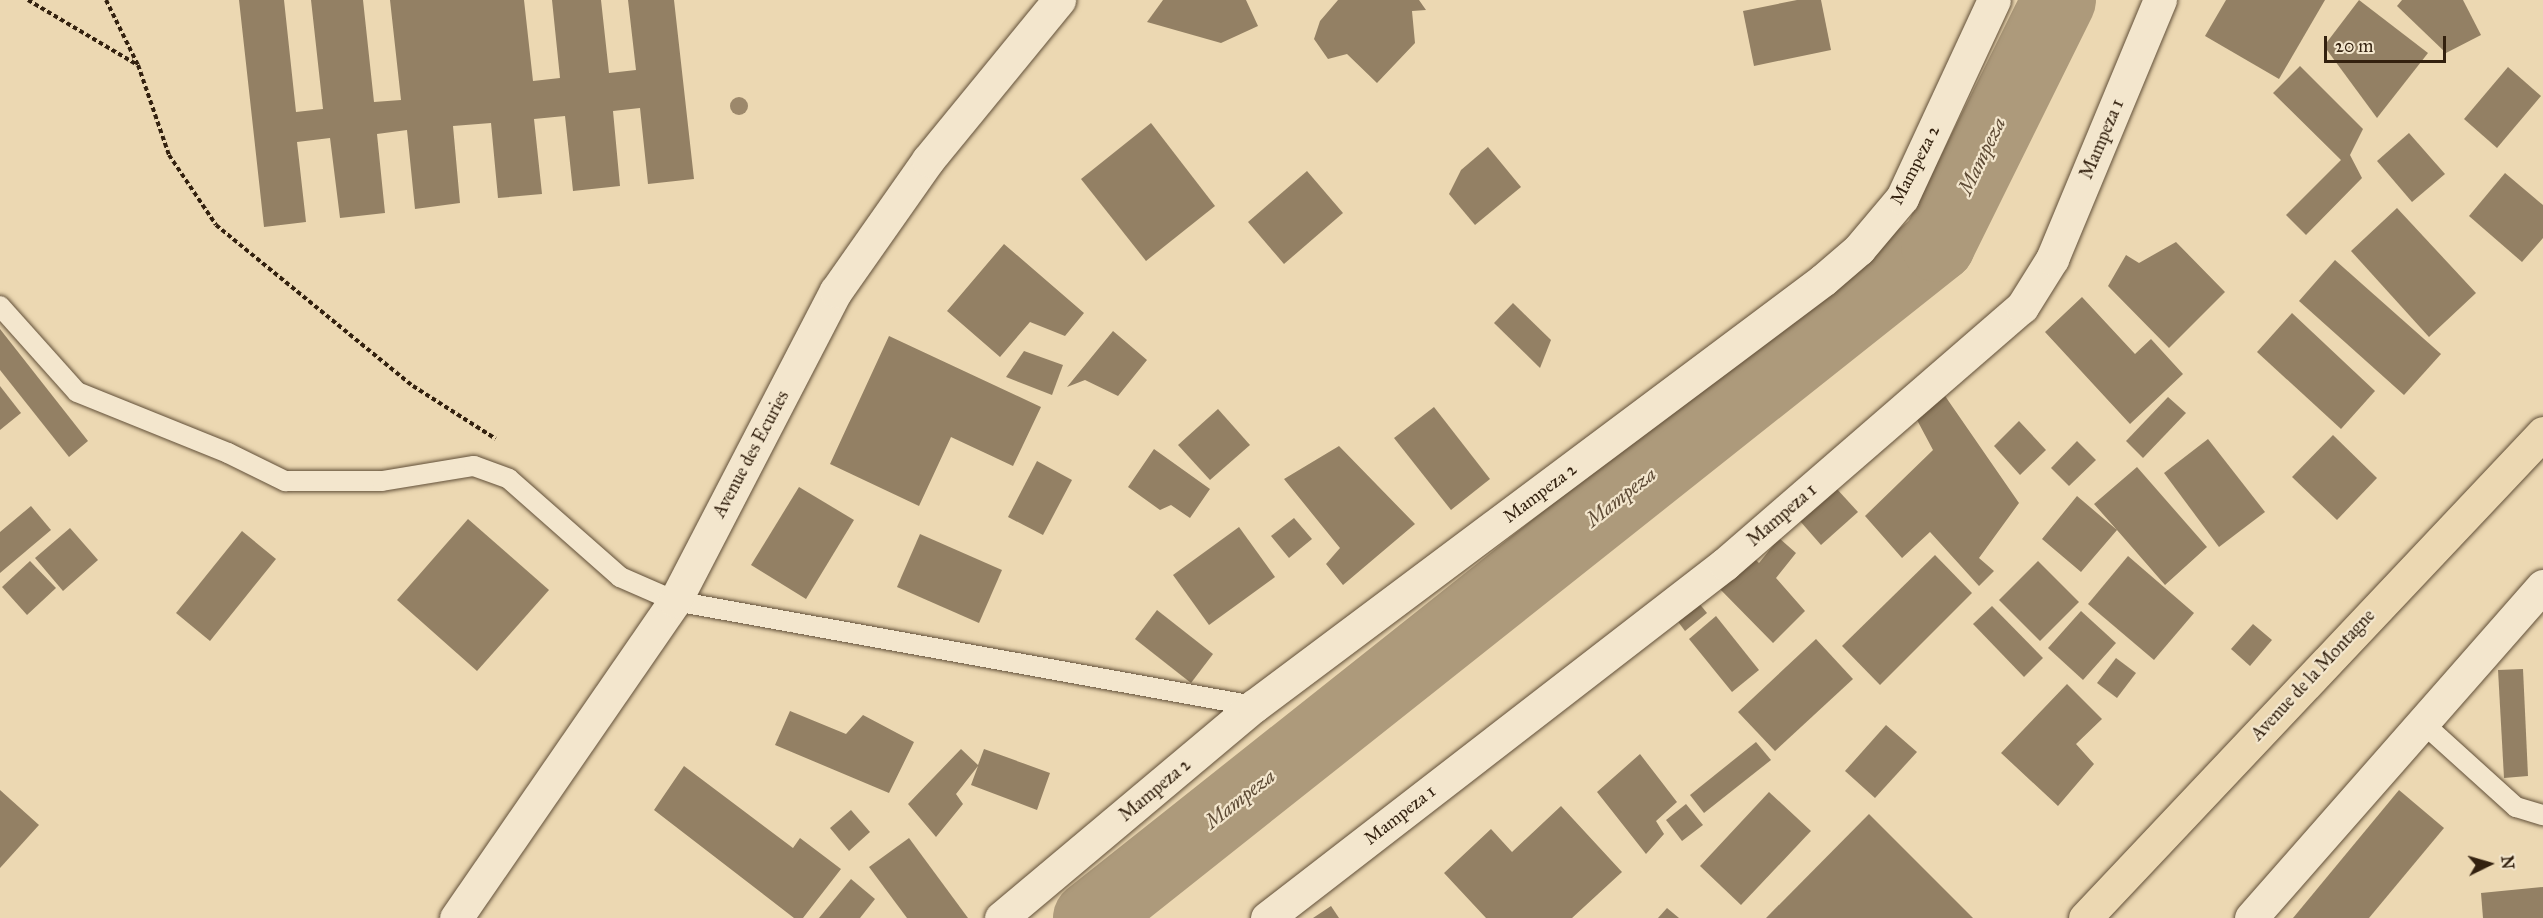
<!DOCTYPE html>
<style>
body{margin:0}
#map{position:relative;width:2543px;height:918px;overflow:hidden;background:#ecd8b2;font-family:"IM FELL Great Primer",serif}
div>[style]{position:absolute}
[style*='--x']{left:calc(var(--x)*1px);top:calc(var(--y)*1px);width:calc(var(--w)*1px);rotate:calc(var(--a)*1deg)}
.river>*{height:74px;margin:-37px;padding:0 37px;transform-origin:37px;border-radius:37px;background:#ad9a7b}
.building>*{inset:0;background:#938064}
.path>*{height:4px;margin-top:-2px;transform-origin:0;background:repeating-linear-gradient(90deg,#33210f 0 4.5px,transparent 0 7.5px)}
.roads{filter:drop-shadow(0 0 2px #614f38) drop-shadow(0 0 2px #614f38)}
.lane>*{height:20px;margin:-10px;padding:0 10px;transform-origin:10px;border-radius:10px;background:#f3e6cd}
.street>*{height:33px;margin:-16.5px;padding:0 16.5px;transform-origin:16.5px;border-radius:16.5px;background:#f3e6cd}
.secondary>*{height:33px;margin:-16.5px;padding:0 16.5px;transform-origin:16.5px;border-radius:16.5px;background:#f3e6cd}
.primary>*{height:33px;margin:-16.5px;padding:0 16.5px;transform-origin:16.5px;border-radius:16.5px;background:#ecd8b2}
.trees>*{width:18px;height:18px;margin:-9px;border-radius:50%;background:#9c886b}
span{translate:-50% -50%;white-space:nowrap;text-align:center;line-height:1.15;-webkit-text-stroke:4.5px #f3e6cd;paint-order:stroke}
.street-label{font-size:18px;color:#33210f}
.water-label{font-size:20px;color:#5e4b35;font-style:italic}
.north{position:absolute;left:2459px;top:834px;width:60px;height:60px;-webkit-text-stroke:4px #f3e6cd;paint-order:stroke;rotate:85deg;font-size:16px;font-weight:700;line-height:24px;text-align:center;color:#33210f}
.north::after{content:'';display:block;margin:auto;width:21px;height:27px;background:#33210f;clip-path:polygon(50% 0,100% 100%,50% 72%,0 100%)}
.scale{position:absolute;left:2324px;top:36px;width:122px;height:27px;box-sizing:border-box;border:3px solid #33210f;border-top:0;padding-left:8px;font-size:18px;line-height:21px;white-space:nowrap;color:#33210f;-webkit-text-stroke:4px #f3e6cd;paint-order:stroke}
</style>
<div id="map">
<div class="river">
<div style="--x:1090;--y:918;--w:1083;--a:-38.44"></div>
<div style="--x:1938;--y:245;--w:273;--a:-63.7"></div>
</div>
<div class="building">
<div style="clip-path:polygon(239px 0,284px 0,296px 112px,323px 109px,311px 0,363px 0,374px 102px,401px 100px,390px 0,524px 0,533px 81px,560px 78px,552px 0,601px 0,609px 73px,636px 70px,628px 0,674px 0,694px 179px,648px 184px,640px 108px,613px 111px,620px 186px,573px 191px,565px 116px,534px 119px,542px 194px,498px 198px,491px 123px,453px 126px,460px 203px,415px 209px,407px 130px,377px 134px,385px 213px,340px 218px,330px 138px,297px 142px,306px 222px,264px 227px)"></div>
<div style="clip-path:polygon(1163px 0,1246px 0,1258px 26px,1221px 43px,1147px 22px)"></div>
<div style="clip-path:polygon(1338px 0,1419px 0,1426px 10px,1412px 11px,1415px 43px,1377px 83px,1347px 54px,1328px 59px,1314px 39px,1320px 21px)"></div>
<div style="clip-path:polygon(1797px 0,1821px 0,1831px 50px,1754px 66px,1743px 11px)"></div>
<div style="clip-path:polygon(2226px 0,2325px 0,2279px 79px,2205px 36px)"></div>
<div style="clip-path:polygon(2359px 0,2428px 53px,2377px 118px,2324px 46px)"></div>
<div style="clip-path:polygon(2402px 0,2463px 0,2481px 35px,2446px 53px,2397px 6px)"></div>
<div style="clip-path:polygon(2300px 66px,2363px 129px,2350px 155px,2362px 178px,2306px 235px,2286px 215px,2341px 160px,2273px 93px)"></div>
<div style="clip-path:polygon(2508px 67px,2541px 96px,2497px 148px,2464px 119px)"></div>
<div style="clip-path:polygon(1151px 123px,1215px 206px,1146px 261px,1081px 179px)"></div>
<div style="clip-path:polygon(2409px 133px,2445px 174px,2412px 202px,2377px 161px)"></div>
<div style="clip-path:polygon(1488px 147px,1521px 187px,1475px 225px,1449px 194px,1461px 170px)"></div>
<div style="clip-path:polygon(1307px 171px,1343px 213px,1284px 264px,1248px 222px)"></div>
<div style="clip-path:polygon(2505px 173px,2543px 205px,2543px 238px,2522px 262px,2469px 216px)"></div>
<div style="clip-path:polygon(2397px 208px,2476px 293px,2429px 337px,2351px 251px)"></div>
<div style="clip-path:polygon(2176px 242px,2225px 292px,2169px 348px,2108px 286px,2126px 255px,2139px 263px)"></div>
<div style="clip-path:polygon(1004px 244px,1084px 313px,1065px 336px,1030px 322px,1000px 357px,947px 311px)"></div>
<div style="clip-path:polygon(2335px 260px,2441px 354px,2404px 395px,2299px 301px)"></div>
<div style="clip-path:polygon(2082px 297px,2135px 354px,2151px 339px,2183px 374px,2130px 424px,2045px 332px)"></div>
<div style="clip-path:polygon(1513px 303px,1551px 340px,1540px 368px,1494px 323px)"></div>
<div style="clip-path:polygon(2292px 313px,2375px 391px,2341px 429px,2257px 352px)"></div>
<div style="clip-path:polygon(0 329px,88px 441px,69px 457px,0 370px)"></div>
<div style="clip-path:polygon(1113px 331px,1147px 360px,1118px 396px,1085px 380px,1067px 387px)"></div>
<div style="clip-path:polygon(889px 336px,1041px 407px,1013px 466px,951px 437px,919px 506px,830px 464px)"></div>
<div style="clip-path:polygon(1024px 351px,1063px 365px,1052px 395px,1006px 377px)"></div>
<div style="clip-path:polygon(0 386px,21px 413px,0 430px)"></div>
<div style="clip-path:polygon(1943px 393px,2019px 503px,1979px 558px,1994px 571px,1979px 586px,1930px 532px,1902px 558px,1865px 516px,1933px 450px,1917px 420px)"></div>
<div style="clip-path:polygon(2168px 397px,2186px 413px,2143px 458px,2126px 441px)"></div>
<div style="clip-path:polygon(1434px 407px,1490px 479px,1451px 510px,1394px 438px)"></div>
<div style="clip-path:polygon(1218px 409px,1250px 445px,1210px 480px,1178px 445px)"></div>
<div style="clip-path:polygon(2019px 421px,2046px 450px,2020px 475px,1994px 446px)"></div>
<div style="clip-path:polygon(2333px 435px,2377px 478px,2337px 520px,2292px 477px)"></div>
<div style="clip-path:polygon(2208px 439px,2265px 512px,2219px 547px,2164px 473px)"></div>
<div style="clip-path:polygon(2077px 441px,2096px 460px,2069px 486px,2051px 468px)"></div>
<div style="clip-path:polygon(1339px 446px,1415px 524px,1343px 585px,1326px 564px,1340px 548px,1284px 479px)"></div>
<div style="clip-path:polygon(1154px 449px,1210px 489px,1190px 518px,1171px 505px,1160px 510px,1128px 487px)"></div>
<div style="clip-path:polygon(1037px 461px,1072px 480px,1043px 535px,1008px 517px)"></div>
<div style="clip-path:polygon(2137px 467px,2207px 547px,2165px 585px,2117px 530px,2081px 572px,2042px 539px,2077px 496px,2117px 530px,2094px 504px)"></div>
<div style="clip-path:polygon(799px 487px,854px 520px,806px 599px,751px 565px)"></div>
<div style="clip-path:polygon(1836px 488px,1858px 512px,1821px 545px,1800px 521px)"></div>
<div style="clip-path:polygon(31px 506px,51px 530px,0 573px,0 532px)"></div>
<div style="clip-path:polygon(1294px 518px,1312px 539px,1289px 558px,1271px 536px)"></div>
<div style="clip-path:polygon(468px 519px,549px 590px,477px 671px,397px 600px)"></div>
<div style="clip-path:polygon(1239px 527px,1275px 577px,1209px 625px,1173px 575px)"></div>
<div style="clip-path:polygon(70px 528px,98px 560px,63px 591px,35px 558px)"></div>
<div style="clip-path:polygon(242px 531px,276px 559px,210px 641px,176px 613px)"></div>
<div style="clip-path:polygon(920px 534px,1002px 570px,979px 623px,897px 587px)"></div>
<div style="clip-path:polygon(1779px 538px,1796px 553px,1776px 578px,1805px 611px,1773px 643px,1716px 585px,1749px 553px,1759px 563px)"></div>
<div style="clip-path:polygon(1935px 555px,1972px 593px,1880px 685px,1842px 646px)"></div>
<div style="clip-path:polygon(2128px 556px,2194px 613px,2154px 660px,2088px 604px)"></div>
<div style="clip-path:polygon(30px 561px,56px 588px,27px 615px,2px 587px)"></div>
<div style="clip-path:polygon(2038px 561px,2079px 602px,2040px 641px,1999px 600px)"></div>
<div style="clip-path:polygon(1698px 602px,1707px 613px,1685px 631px,1676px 619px)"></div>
<div style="clip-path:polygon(1992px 606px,2043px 658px,2024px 677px,1973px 624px)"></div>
<div style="clip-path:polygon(1157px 610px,1213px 654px,1191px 683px,1135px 639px)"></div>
<div style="clip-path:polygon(2081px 611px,2116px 643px,2083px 680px,2048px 648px)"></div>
<div style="clip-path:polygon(1716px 616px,1759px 670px,1732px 692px,1689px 639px)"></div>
<div style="clip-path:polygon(2253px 624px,2272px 640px,2250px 666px,2231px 649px)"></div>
<div style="clip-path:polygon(1816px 639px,1853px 679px,1775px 751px,1738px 712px)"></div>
<div style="clip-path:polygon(2116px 658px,2136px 673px,2117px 698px,2097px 683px)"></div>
<div style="clip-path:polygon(2523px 669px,2528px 776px,2504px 778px,2498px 670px)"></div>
<div style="clip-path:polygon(2067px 684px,2102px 719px,2076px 744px,2094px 764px,2058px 806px,2001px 753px)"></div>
<div style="clip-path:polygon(790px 711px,846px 734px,863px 715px,914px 742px,889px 793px,775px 745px)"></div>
<div style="clip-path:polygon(1886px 725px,1917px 752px,1875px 798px,1845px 771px)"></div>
<div style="clip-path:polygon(1756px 742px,1771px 760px,1704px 813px,1690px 795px)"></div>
<div style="clip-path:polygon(961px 749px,978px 765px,984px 749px,1050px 773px,1037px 810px,971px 785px,978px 766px,956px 794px,963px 804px,936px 837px,908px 804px)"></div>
<div style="clip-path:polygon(1640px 754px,1677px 802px,1656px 821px,1664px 834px,1646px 854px,1597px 792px)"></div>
<div style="clip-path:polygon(684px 766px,793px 848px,800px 838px,841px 869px,803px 918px,794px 918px,654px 810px)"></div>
<div style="clip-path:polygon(0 790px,39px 825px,0 868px)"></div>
<div style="clip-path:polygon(2399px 790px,2444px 828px,2369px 918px,2293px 918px)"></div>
<div style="clip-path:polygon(1769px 792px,1811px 831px,1741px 905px,1700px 866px)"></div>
<div style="clip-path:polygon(1686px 804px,1703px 825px,1682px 841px,1666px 820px)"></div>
<div style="clip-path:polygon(1561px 806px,1622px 872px,1572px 918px,1486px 918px,1444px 873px,1491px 829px,1512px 852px)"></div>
<div style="clip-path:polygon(851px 810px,870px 832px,849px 851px,830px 828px)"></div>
<div style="clip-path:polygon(1869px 814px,1973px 918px,1766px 918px)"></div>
<div style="clip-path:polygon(909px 838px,968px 918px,907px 918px,869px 867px)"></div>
<div style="clip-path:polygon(851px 879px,875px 899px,860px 918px,819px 918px)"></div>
<div style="clip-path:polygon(2543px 887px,2543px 918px,2483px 918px,2481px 893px)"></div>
<div style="clip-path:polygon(1331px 906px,1339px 918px,1313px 918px)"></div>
<div style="clip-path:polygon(1667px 908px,1679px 918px,1658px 918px)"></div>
</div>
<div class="path">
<div style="--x:28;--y:0;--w:126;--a:30.7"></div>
<div style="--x:106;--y:0;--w:72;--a:63.8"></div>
<div style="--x:138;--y:65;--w:95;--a:71"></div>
<div style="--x:169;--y:155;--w:84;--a:56.1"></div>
<div style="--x:216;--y:225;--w:254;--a:39.3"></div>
<div style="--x:413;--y:386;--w:98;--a:32.6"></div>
</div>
<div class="roads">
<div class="lane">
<div style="--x:0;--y:306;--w:115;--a:48.2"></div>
<div style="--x:77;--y:392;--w:163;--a:22"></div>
<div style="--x:228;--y:453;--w:64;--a:26.2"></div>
<div style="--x:285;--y:481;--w:97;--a:0"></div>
<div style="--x:382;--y:481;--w:93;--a:-9.3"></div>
<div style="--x:474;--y:466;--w:37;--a:20"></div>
<div style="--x:509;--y:479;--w:148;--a:41.4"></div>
<div style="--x:620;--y:577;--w:60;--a:23.6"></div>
<div style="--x:675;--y:601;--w:588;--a:10.28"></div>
<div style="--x:2424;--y:724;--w:124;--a:42.1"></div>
<div style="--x:2516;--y:807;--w:28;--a:17"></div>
</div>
<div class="street">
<div style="--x:1001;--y:918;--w:330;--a:-40"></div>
<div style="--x:1254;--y:706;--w:711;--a:-36.82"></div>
<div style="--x:1823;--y:280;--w:48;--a:-40.7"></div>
<div style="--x:1859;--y:249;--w:67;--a:-49.9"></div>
<div style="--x:1902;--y:198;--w:218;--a:-65.1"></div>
<div style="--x:1267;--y:918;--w:579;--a:-37.7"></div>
<div style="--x:1725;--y:564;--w:393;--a:-40.9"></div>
<div style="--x:2022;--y:307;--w:57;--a:-58"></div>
<div style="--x:2052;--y:259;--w:281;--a:-67.4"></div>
<div style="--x:2251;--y:918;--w:442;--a:-48.7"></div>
</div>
<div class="secondary">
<div style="--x:456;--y:918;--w:385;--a:-55.4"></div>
<div style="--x:675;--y:601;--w:349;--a:-62.6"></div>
<div style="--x:836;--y:291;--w:160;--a:-54.9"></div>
<div style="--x:928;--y:160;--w:207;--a:-50.7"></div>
</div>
<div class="primary">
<div style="--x:2085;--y:918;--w:667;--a:-46.64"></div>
</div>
</div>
<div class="trees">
<div style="left:739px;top:106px"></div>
</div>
<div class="street-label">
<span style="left:2102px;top:139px;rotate:-67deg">Mampeza 1</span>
<span style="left:1915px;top:165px;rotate:-63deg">Mampeza 2</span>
<span style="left:751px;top:454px;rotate:-62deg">Avenue des Ecuries</span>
<span style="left:1540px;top:493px;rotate:-37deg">Mampeza 2</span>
<span style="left:1782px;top:515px;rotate:-41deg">Mampeza 1</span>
<span style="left:2313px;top:675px;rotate:-47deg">Avenue de la Montagne</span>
<span style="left:1155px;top:790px;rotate:-40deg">Mampeza 2</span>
<span style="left:1400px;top:815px;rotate:-38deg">Mampeza 1</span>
</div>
<div class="water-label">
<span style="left:1982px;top:156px;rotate:-64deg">Mampeza</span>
<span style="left:1621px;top:497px;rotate:-38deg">Mampeza</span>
<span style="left:1240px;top:799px;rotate:-38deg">Mampeza</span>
</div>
<div class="north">N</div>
<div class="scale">20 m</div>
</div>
